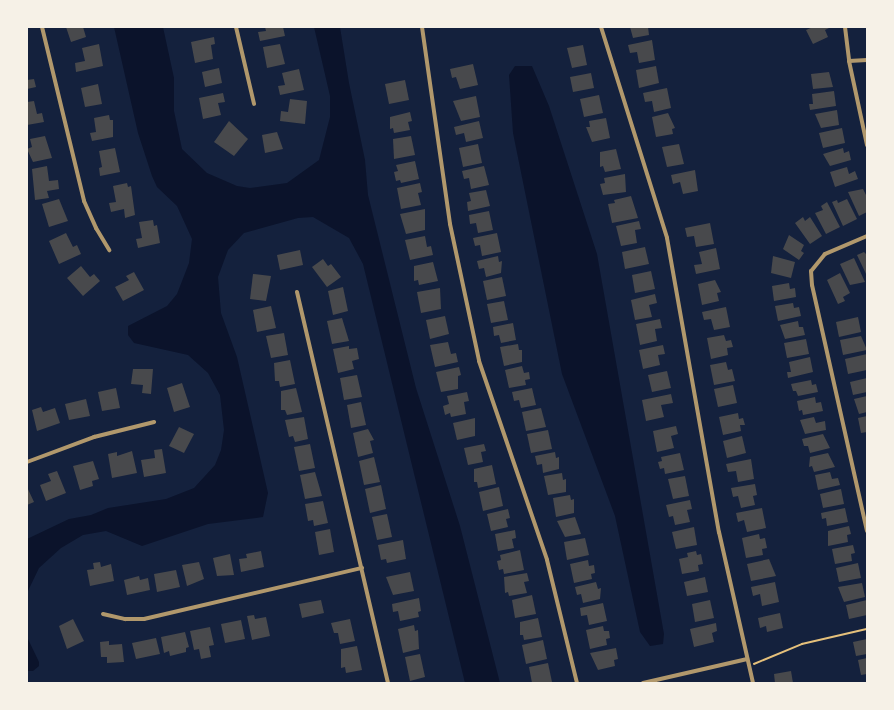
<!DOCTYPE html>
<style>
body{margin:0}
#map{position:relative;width:894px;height:710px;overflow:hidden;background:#14213d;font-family:Quicksand,sans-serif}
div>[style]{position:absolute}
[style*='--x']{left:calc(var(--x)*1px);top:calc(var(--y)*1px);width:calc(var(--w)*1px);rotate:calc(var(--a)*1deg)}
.water>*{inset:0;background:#0b132b}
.building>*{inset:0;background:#48494c}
.path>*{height:1.5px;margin:-0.75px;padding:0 0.75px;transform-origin:0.75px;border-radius:0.75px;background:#e5c07b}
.minor>*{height:4px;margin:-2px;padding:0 2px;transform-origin:2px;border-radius:2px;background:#b1986c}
span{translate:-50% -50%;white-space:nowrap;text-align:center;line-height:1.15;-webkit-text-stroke:4.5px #f6f1e7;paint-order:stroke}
.frame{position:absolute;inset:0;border:28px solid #f6f1e7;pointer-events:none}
</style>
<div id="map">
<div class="water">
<div style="clip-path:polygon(114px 27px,163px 27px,174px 78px,174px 111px,182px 149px,207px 173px,237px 186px,250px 188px,287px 183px,319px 160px,330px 117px,330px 96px,314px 27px,340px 27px,349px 83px,365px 160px,368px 195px,416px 388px,460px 526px,500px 683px,465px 683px,363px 264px,349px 238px,313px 217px,298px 218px,244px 233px,228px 250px,218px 277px,221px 313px,237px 357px,268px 493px,263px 517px,208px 524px,142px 546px,106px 531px,83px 535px,61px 548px,39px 568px,27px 593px,27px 539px,69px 519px,91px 515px,108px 508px,166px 499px,194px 488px,215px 465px,221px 450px,224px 430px,220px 395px,208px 373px,188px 355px,134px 343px,128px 335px,128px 326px,167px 306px,177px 294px,189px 263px,192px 239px,177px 206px,157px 187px,152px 176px,138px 133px)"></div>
<div style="clip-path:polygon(515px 66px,532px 66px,549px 106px,597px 254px,664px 634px,663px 644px,650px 646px,640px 632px,615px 516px,562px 374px,513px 133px,509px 75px)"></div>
<div style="clip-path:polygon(27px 637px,39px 662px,39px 666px,33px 671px,27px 671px)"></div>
</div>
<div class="building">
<div style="clip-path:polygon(66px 27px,83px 27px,86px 37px,71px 42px)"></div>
<div style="clip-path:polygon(265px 27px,283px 27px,285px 36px,260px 41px,258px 32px,266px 31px)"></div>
<div style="clip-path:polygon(630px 27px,648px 27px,649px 35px,633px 38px)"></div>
<div style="clip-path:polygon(813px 27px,831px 27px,825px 30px,828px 37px,813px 44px,806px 30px)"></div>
<div style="clip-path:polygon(214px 37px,215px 44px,211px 45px,213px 59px,195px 63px,191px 42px)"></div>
<div style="clip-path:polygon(652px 40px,655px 60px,639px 63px,637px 52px,630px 53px,628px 45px)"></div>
<div style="clip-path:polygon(99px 44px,103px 66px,76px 72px,75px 63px,85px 61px,82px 48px)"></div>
<div style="clip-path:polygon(280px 44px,285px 64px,267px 68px,263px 47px)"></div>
<div style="clip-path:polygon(583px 45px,587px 65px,572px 68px,567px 48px)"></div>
<div style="clip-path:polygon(473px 64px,478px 85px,460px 89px,456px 77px,452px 78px,450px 69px)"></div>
<div style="clip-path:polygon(656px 66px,659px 83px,639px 88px,636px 70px)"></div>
<div style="clip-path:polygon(219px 68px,222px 83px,205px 87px,202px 72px)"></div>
<div style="clip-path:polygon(299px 69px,304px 90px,280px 95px,278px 86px,285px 85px,282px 73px)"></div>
<div style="clip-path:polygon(829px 72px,833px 87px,813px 89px,811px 74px)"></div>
<div style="clip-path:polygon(591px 73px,594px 88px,573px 92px,570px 77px)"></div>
<div style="clip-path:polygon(34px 79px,36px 87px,27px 89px,27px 80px)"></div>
<div style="clip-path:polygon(405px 80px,409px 100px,389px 104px,385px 84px)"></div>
<div style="clip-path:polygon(98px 84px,102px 104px,85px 107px,81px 88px)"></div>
<div style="clip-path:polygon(667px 88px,671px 108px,654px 112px,652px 101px,645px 102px,643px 93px)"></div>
<div style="clip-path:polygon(834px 91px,836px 106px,810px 110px,809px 104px,813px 104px,812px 94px)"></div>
<div style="clip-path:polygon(223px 93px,225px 102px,218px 103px,221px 115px,203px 119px,199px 98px)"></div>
<div style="clip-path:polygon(599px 95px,603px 113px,584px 117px,580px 99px)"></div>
<div style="clip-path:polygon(476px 96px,480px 117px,461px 121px,453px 101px)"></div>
<div style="clip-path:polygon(290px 99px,307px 101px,305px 124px,280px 121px,281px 111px,288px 112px)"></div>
<div style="clip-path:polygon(34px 101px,37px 114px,42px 113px,44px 122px,27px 125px,27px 102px)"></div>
<div style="clip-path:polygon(837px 110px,839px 125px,821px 128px,815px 114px)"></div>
<div style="clip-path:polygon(410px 112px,412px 121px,408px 122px,410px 130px,394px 133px,393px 128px,390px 129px,390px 117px)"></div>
<div style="clip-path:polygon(668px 113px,675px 128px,672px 129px,673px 134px,656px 137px,652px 117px)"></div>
<div style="clip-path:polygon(109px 115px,110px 120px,113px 120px,113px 137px,92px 141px,90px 133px,96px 132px,94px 118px)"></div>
<div style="clip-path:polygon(606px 118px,610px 138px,592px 142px,586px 127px,590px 127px,589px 121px)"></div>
<div style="clip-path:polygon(229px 121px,248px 139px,234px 156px,214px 142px)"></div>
<div style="clip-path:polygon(479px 121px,483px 138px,466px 142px,464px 133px,456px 135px,454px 127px)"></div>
<div style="clip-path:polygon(842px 128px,845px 143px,823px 148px,819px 133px)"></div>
<div style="clip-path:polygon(277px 132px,283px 149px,265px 153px,262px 135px)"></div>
<div style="clip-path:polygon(45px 136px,52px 158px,33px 162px,27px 149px,32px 147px,30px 139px)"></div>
<div style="clip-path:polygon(411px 136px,415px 155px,394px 159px,393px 139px)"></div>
<div style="clip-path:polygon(478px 144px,482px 163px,463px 167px,459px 148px)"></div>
<div style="clip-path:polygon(679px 144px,684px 164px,667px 167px,662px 147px)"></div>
<div style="clip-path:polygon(115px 148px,120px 172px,100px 176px,99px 168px,102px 167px,99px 151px)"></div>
<div style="clip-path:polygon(843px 148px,844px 153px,849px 151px,851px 160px,830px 166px,823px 154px)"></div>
<div style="clip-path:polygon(616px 149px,621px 169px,605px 172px,603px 166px,600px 167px,600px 152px)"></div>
<div style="clip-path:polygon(415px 161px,419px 179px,401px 183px,400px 180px,396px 181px,394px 172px,398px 171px,396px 165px)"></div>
<div style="clip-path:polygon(47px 166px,49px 181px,58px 180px,59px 189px,47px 191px,49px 198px,35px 200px,32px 169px)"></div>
<div style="clip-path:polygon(484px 166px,489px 185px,471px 189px,469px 178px,464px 179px,462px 171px)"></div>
<div style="clip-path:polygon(847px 167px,849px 174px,855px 171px,858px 179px,835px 187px,830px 172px)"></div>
<div style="clip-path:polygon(695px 170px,698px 191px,683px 194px,680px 182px,673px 184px,671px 175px)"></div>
<div style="clip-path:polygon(625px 174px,626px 192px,603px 195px,600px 184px,605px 183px,604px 178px)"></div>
<div style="clip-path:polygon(127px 183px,128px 187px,131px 186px,135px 215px,125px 218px,124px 209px,111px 212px,109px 203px,116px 202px,113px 186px)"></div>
<div style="clip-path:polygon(420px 183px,422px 192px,418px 193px,421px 205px,401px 209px,397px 188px)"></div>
<div style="clip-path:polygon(863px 189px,867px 197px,867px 212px,859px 216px,848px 192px)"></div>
<div style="clip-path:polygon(486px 190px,490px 206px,468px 211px,467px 202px,471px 201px,469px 193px)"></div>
<div style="clip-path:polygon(631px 196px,638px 218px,612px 223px,608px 204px,615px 203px,614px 200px)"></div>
<div style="clip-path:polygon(59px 199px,68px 221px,49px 227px,42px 204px)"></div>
<div style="clip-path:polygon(847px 199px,857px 219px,843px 226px,832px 202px,837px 200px,838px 203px)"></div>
<div style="clip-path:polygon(827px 202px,840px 227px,826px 234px,815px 213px,823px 210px,821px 206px)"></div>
<div style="clip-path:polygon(425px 209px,425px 230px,406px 234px,400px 214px)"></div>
<div style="clip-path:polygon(489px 211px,493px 230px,478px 233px,476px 223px,470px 224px,469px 215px)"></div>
<div style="clip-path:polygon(803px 217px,805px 221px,810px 217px,822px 236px,810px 244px,795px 223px)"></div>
<div style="clip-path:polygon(153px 220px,154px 226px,157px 225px,160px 243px,138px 248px,136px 239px,142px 238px,139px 222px)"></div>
<div style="clip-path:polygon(639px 221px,641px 229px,635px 230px,637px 243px,621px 246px,616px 226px)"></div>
<div style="clip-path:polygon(710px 223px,714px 244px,696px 247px,694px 236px,687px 237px,685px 228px)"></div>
<div style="clip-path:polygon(66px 233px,73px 247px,77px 245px,81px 254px,59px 264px,49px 241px)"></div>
<div style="clip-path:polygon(497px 233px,501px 252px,482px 256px,480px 245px,475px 246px,473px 238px)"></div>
<div style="clip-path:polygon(789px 235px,804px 245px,801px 251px,804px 253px,799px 260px,783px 249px)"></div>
<div style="clip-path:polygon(425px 236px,427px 247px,431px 246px,433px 255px,410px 260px,405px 240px)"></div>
<div style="clip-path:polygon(645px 247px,649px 264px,625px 269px,622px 252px)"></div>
<div style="clip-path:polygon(716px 248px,720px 269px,696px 274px,694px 265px,702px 264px,699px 252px)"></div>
<div style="clip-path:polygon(300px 250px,303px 265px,280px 270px,277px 255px)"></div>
<div style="clip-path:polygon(864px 252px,867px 255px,867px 276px,857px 255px)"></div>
<div style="clip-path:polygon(498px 256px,499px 262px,502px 261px,501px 273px,486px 277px,484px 268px,479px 269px,477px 261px)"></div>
<div style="clip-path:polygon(773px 256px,795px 262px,791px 278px,771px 273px)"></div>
<div style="clip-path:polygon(854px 258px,865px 282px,850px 285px,840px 264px)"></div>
<div style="clip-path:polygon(323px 259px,328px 266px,331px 264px,341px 277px,327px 287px,312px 267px)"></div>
<div style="clip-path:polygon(433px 262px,438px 281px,419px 285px,418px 280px,414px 281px,414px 266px)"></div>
<div style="clip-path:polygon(81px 266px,90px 277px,94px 274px,100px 281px,83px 296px,67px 278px)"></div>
<div style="clip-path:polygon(651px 271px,655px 289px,635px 293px,632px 275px)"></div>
<div style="clip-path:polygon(134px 272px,144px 290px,123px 301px,115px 287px,129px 280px,126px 276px)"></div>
<div style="clip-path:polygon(840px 273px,850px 293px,843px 297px,845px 301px,838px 304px,827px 280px)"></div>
<div style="clip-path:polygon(253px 274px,271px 276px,266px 301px,250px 299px)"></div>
<div style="clip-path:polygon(502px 277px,506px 296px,487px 300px,483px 281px)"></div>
<div style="clip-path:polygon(715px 280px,721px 292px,717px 293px,719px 301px,702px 305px,698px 284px)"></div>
<div style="clip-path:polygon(789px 283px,790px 289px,795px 288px,796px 297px,774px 301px,772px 286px)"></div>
<div style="clip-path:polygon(343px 287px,348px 311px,333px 315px,328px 291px)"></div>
<div style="clip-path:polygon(440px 288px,441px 309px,421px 313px,417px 292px)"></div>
<div style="clip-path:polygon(655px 294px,657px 303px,649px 305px,652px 317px,635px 320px,631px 300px)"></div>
<div style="clip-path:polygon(504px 301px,508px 320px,491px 323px,487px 304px)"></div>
<div style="clip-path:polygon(793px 303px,794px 308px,799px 307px,801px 316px,778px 321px,775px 306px)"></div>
<div style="clip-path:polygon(271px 306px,276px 328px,257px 332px,253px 310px)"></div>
<div style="clip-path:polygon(726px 307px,730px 327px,714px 330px,711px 319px,704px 320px,702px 312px)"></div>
<div style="clip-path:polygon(445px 316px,449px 334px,430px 339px,426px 320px)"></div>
<div style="clip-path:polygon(858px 317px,861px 332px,839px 337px,836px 322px)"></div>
<div style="clip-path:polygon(342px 318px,349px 341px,332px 344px,327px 321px)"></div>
<div style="clip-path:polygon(660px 319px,662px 328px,655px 329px,657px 341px,640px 345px,636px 324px)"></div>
<div style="clip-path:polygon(798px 321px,799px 327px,803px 327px,805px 335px,785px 339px,780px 325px)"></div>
<div style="clip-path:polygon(513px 323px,516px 340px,501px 343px,499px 335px,494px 336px,493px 327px)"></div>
<div style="clip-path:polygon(284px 333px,288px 355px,271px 358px,266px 336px)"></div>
<div style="clip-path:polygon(724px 335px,726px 341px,731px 340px,733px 347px,727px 348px,728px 355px,711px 359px,707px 338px)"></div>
<div style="clip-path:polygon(861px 336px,867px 350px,843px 355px,840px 340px)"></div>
<div style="clip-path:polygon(806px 339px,809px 354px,787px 358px,784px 343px)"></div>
<div style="clip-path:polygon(448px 342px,451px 354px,456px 353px,458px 362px,435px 367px,430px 345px)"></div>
<div style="clip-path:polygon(518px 344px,519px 350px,522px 350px,522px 362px,504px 366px,500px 347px)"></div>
<div style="clip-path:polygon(663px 345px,665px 354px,658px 355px,660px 365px,643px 369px,639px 350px)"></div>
<div style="clip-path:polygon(349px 346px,349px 349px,357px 348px,359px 359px,352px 361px,354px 369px,338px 373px,333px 349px)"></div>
<div style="clip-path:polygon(867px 354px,867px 370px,848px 374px,845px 359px)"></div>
<div style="clip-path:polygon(810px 357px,813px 372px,788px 378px,787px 372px,791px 372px,789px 362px)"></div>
<div style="clip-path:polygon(290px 360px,295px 384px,280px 387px,279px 381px,275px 381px,274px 363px)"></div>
<div style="clip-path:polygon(726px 362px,728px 370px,732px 369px,735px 381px,714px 385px,710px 365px)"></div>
<div style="clip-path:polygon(522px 366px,524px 373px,529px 372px,530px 379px,525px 380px,526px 385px,509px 388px,505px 370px)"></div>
<div style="clip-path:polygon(459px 367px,461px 375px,458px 376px,458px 389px,441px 392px,436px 372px)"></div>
<div style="clip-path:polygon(133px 369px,153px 369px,151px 394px,142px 393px,143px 385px,131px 384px)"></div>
<div style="clip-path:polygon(667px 371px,671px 388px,652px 392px,648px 375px)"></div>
<div style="clip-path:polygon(357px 375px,362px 397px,344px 400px,340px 378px)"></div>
<div style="clip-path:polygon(867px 378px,867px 392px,853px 395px,850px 382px)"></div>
<div style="clip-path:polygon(811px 380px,812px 385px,816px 384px,818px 392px,798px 396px,796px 391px,793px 391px,791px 384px)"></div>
<div style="clip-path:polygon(182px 383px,190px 407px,174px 412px,167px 388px)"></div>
<div style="clip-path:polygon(733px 385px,737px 403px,718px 407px,714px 389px)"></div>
<div style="clip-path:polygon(116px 388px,120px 408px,102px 411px,98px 392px)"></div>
<div style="clip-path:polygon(296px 388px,302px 412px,287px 415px,285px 410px,281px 410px,281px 391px)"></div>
<div style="clip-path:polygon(532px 388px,536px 405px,521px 408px,519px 400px,514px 401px,512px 392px)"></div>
<div style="clip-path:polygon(467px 392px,469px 401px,464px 402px,466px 414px,451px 417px,450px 413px,445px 415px,443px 406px,449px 404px,447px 396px)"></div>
<div style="clip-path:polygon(671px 394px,673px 403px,661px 405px,664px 417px,646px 421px,642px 400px)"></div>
<div style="clip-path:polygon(867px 396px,867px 412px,859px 414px,854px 399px)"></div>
<div style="clip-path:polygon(815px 397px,816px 403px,821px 402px,823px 411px,803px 415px,802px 410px,799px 411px,797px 401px)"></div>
<div style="clip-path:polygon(86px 399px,90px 416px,69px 420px,65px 404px)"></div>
<div style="clip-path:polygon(361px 402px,366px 425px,351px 428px,347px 405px)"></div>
<div style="clip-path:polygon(41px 407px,43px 412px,55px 408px,60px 423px,37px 431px,32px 410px)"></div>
<div style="clip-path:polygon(541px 408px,546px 427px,526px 431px,522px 412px)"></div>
<div style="clip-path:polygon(738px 413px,739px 419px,743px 418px,745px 425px,740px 425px,741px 431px,723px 435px,719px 417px)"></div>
<div style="clip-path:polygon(867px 416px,867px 432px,861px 433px,858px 418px)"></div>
<div style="clip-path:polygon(304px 417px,308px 439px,295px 442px,293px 436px,289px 437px,285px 420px)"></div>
<div style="clip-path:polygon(814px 417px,816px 423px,825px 421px,826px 430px,805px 434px,800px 420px)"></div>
<div style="clip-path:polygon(475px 418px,475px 436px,457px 440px,453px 423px)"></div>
<div style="clip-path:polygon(676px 426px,678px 434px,671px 436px,674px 448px,657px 452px,653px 431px)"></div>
<div style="clip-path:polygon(179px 427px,194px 434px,184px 453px,169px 446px)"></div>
<div style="clip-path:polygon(368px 429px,374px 440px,370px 441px,373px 453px,358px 457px,353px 433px)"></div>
<div style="clip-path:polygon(548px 430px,552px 449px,531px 453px,527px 434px)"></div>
<div style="clip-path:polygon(823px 434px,830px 448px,810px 453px,808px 446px,804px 446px,802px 439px)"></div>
<div style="clip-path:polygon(742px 436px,746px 453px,727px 458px,723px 441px)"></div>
<div style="clip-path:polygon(310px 444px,315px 468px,299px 471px,294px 447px)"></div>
<div style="clip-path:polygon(484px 444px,486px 451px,481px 452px,483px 462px,468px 465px,464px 448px)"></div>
<div style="clip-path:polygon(162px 449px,166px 473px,144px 477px,141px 460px,155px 458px,154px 450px)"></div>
<div style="clip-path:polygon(132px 451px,137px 473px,112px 478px,108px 454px,117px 452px,117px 456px)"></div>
<div style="clip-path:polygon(555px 452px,556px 458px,559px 457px,559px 469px,543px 473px,542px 464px,537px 465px,535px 456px)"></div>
<div style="clip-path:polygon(680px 453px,684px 470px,665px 474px,664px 468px,660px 469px,658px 462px,662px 461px,661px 457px)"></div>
<div style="clip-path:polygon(828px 453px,835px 467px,814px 472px,812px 466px,809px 467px,810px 457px)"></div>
<div style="clip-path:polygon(374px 457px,380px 482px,364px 485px,359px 461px)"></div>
<div style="clip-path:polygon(751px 459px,754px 479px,738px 482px,736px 471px,728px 472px,726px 464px)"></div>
<div style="clip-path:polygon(93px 461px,99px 479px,92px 481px,93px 486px,80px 490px,73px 466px)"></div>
<div style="clip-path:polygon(492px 465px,496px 484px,478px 488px,477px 482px,474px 482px,474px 469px)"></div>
<div style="clip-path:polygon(57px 471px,66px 493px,46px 501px,40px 485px,51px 481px,48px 474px)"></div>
<div style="clip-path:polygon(315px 472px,322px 496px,305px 499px,300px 475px)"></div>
<div style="clip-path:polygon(830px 472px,832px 479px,838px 478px,840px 485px,818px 490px,815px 475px)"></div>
<div style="clip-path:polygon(562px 473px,563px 480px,566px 479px,566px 492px,548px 495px,544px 476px)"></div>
<div style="clip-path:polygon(685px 476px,689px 496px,673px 499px,668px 479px)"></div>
<div style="clip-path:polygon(755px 484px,757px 495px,753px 496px,755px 505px,741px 508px,738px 496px,733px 497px,731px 488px)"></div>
<div style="clip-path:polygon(381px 485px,386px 509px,370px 513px,365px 489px)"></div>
<div style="clip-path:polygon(27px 487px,34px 502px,27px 505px)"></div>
<div style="clip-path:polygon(499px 487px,503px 506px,483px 511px,479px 492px)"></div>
<div style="clip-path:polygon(841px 489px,844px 504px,823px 508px,820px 494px)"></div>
<div style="clip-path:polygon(570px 495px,571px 500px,574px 499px,574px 513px,556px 517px,553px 498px)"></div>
<div style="clip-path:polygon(690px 500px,692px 509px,687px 510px,690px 522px,675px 525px,673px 516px,669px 517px,666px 505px)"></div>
<div style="clip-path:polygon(323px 501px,328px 523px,314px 526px,313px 520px,308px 521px,305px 504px)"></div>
<div style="clip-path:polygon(762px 508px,766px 528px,747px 532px,744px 520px,738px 522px,736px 513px)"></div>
<div style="clip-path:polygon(845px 508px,848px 522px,827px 526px,826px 518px,822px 519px,821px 513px)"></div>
<div style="clip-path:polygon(508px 509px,510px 518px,506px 519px,508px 527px,491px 531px,487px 514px)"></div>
<div style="clip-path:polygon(387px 514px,392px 537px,377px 540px,372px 517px)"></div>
<div style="clip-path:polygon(575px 517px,581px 534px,565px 537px,557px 521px)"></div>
<div style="clip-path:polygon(849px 526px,851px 534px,847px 535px,848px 542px,828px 546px,828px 531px)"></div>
<div style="clip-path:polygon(694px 527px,697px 545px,676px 549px,672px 532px)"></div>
<div style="clip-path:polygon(330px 529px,334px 552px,319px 555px,315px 532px)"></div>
<div style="clip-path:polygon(515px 530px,516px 538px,512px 539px,514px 548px,498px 551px,495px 534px)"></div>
<div style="clip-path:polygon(759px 534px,760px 539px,765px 538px,767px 548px,762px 549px,763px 555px,746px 558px,742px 538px)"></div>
<div style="clip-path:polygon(585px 538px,589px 555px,567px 560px,564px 542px)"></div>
<div style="clip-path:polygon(403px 540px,406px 559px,387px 563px,386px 559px,381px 560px,378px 545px)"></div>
<div style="clip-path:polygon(853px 545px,855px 553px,851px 554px,852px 561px,835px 564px,832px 549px)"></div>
<div style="clip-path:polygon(520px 550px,524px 570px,504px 574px,503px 569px,499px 570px,497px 561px,501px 560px,500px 555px)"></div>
<div style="clip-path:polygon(261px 551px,264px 567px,241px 572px,239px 559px,247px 558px,246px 554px)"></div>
<div style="clip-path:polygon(696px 551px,697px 555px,701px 554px,703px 564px,698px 565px,699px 571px,682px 574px,679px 559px,688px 557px,687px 553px)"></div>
<div style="clip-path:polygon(230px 554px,234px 575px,217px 576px,213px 558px)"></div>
<div style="clip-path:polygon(769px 559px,776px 576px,751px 581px,747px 564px)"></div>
<div style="clip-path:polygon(588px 560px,589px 566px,594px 565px,595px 573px,591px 574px,592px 579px,574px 583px,570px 564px)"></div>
<div style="clip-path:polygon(100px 562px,101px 567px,111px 564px,114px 581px,90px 586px,87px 570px,94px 569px,93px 563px)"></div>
<div style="clip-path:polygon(199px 562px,204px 579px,187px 586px,182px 565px)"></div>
<div style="clip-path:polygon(858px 563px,861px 578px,839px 582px,836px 568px)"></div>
<div style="clip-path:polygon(176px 570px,180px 587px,157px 592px,154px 574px)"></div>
<div style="clip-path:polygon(410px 572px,414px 591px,393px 595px,386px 577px)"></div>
<div style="clip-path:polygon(527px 573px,529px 581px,524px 582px,527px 593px,509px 596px,508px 592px,505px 593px,504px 577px)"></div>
<div style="clip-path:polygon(139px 576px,140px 580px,148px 578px,150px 590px,127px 595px,124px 580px)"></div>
<div style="clip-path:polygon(705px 577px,708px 592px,687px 596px,684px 582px)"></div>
<div style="clip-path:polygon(596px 582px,598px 589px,601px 588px,600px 599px,583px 603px,581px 594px,577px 595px,575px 587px)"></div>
<div style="clip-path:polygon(775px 582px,779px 602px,762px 606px,760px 594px,753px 596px,751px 587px)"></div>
<div style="clip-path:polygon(862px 583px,865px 597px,844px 602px,838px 587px)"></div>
<div style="clip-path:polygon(532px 595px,536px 614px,515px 618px,512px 600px)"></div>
<div style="clip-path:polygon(419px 598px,421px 611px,418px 612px,419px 617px,400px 621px,398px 611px,393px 612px,392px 604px)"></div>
<div style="clip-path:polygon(321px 600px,324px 613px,302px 618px,299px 604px)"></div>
<div style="clip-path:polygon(710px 600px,714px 618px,695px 622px,692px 604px)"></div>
<div style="clip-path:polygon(867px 600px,867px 615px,849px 619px,846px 605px)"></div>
<div style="clip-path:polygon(603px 603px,607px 621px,589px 625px,587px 615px,581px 616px,580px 608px)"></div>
<div style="clip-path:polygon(780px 613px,783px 628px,767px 632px,766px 626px,760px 628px,758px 618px)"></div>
<div style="clip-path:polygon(254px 615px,255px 619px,266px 617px,270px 636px,252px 640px,247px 616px)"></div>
<div style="clip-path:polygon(538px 618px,542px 637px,524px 640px,523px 635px,520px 635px,520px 622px)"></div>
<div style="clip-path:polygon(73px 619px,84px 641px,67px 649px,59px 626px)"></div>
<div style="clip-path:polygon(350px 619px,355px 641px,340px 644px,338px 633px,334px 633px,331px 623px)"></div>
<div style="clip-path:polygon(241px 620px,245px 639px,225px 643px,221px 624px)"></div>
<div style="clip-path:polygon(716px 623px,717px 631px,712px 633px,714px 642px,694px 647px,690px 629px)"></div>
<div style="clip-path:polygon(414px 625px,415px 631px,418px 630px,419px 649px,403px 653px,398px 629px)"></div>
<div style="clip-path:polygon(603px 626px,604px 631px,609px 631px,610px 638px,606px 639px,607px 645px,590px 649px,586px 630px)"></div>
<div style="clip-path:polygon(210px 627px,214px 645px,209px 646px,211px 657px,201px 659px,199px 649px,194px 650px,190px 631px)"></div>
<div style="clip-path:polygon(185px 632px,189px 647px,186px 648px,186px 652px,170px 656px,169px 651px,164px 653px,161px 637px)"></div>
<div style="clip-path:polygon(156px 638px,160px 654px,136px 659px,132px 643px)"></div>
<div style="clip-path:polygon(867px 639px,867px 654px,856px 656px,853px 642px)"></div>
<div style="clip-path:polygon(543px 640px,547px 659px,526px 664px,522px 645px)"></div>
<div style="clip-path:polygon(109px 641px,109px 645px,122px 644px,124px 662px,107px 663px,107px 657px,101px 657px,100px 642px)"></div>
<div style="clip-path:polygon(357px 646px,362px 670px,346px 673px,345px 667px,341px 668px,341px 649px)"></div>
<div style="clip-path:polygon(616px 648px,618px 659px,614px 660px,615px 666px,598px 670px,590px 653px)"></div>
<div style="clip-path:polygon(420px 654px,425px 677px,410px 681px,405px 657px)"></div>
<div style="clip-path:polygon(867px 658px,867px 674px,861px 675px,858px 660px)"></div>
<div style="clip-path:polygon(548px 663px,552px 682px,532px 683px,529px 667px)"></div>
<div style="clip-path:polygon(791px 671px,793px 683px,775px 683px,774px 674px)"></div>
</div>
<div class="path">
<div style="--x:754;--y:664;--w:52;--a:-22.6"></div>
<div style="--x:802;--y:644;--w:67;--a:-13"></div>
</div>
<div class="minor">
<div style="--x:42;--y:27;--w:179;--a:76.4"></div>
<div style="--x:84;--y:201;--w:30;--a:66"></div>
<div style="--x:96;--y:228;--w:26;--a:59"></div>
<div style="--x:236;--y:27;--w:79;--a:76.8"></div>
<div style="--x:422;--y:27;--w:199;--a:81.9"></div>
<div style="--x:450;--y:224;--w:140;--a:78"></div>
<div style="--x:479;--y:361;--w:210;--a:71.1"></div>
<div style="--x:547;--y:560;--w:127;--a:76.3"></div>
<div style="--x:601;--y:27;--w:221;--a:72.6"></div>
<div style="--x:667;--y:238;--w:299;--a:80"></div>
<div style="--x:719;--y:532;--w:155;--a:77.3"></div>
<div style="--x:845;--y:27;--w:34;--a:83"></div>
<div style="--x:849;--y:61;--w:86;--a:77.9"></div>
<div style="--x:849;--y:61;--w:18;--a:-3"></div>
<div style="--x:867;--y:236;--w:46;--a:156.8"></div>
<div style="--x:825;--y:254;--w:22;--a:129"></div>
<div style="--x:811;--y:271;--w:14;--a:86"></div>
<div style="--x:812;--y:285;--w:252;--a:77.4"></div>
<div style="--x:297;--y:292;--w:401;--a:76.9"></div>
<div style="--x:27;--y:462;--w:72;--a:-20.5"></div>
<div style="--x:94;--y:437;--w:62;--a:-14"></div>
<div style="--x:103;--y:614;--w:23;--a:13"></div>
<div style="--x:125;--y:619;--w:19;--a:0"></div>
<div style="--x:144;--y:619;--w:224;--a:-13.2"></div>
<div style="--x:643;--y:683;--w:107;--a:-13"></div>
</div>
<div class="frame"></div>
</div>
